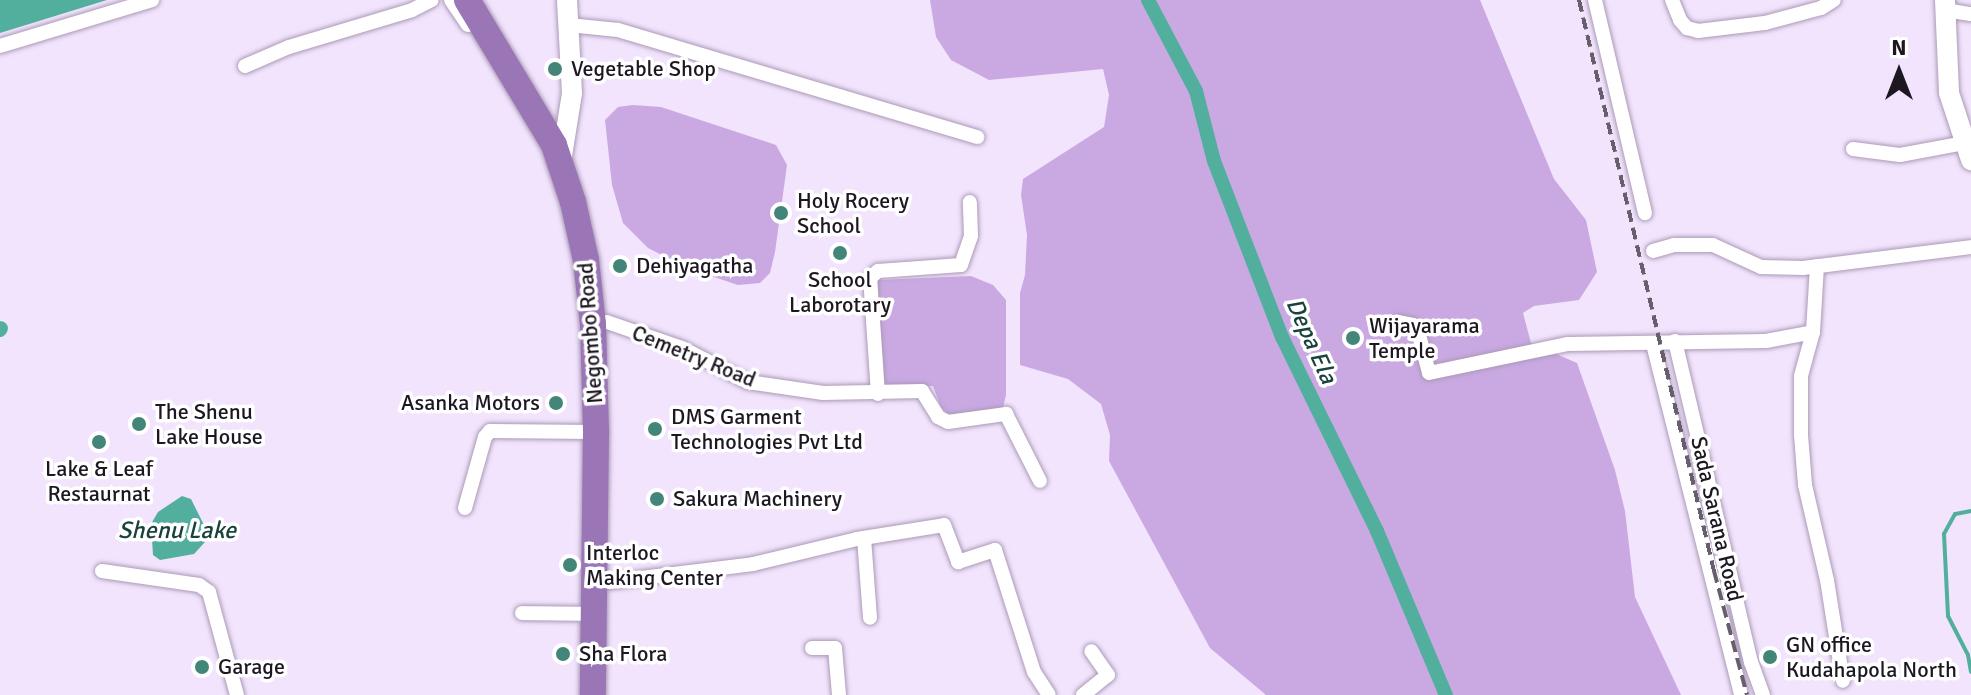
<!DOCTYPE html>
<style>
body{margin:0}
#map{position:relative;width:1971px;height:695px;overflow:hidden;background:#f2e4fd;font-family:Signika,sans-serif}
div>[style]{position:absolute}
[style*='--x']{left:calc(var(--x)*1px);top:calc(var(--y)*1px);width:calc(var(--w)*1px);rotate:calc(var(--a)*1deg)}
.green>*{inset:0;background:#caa9e3}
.water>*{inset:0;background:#52af9d}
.stream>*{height:4px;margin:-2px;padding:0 2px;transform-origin:2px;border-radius:2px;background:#52af9d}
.canal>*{height:14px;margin:-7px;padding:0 7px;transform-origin:7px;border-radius:7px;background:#52af9d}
.roads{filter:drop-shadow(0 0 2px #aa9ab7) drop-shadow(0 0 2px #aa9ab7)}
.street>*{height:14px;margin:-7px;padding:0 7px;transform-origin:7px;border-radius:7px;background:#fff}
.secondary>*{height:20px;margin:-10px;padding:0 10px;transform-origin:10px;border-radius:10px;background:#fff}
.highway>*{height:26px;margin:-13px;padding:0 13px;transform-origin:13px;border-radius:13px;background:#9b76b6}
.rail>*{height:4px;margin-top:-2px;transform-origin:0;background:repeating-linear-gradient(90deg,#675f6e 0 12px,transparent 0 18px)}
.dots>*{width:22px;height:22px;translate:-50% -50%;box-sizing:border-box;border:4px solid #fff;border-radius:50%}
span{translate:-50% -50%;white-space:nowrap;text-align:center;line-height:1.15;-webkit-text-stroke:7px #fff;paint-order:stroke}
.poi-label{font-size:22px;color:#1d1721}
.left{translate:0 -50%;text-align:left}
.right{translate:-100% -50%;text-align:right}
.street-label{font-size:22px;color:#1d1721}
.water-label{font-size:24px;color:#18423a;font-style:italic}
.north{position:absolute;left:1859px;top:32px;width:80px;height:80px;-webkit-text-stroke:6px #fff;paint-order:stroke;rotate:0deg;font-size:22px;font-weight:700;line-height:32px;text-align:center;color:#1d1721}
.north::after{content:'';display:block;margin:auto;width:28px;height:36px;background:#1d1721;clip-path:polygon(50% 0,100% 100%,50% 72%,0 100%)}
</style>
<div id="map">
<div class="green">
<div style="clip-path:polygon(930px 0,1480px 0,1554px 179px,1586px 220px,1597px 272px,1579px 300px,1534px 306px,1523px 313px,1531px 343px,1577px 363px,1615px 470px,1625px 511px,1635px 597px,1681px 695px,1266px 695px,1210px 648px,1109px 461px,1110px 435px,1101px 404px,1068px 379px,1020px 365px,1020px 293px,1025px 275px,1027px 235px,1021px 195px,1023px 179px,1104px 127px,1109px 95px,1103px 69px,989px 80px,951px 60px,936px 37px)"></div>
<div style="clip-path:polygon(633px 105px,661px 107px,776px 145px,787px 165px,775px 252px,770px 273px,760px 283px,738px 285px,687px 268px,648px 248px,623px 223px,612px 185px,605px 120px,618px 107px)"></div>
<div style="clip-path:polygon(971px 276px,993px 285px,1006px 300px,1006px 395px,1003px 408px,957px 415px,948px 414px,941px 407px,933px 386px,889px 388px,884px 382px,877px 280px)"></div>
</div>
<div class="water">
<div style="clip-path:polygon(0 0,107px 0,0 33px)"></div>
<div style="clip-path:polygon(182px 496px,191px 499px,205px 527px,205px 542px,194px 554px,160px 560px,153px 555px,151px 524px,158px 512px)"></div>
</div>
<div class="stream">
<div style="--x:1971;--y:511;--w:16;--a:169"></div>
<div style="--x:1955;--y:514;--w:23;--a:119"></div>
<div style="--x:1944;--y:534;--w:82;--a:87.2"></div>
<div style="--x:1948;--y:616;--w:44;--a:62.9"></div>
<div style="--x:1968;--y:655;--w:17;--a:80"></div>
</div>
<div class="canal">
<div style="--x:1148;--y:0;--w:103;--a:62.2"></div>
<div style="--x:1196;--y:91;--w:72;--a:75.6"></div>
<div style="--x:1214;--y:161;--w:189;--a:68.9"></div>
<div style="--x:1282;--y:337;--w:216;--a:63.9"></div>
<div style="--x:1377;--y:531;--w:178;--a:67.2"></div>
<div style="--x:0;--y:330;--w:2;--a:-63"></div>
</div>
<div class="roads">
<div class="street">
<div style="--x:451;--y:0;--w:30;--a:56"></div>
<div style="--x:1595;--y:0;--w:219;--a:76.8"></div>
<div style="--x:1672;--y:0;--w:22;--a:68"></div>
<div style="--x:1680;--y:20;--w:11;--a:49"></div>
<div style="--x:1687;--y:28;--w:11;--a:15"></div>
<div style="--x:1698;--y:31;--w:67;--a:-6.8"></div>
<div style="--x:1765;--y:23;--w:58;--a:-15"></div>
<div style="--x:1821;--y:8;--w:15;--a:-32"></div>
<div style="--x:1945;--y:10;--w:26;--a:9"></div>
<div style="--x:569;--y:25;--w:49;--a:5.8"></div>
<div style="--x:618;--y:30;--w:375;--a:16.6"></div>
<div style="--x:0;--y:46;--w:159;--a:-16.8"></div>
<div style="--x:245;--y:66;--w:48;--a:-23.4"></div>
<div style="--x:289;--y:47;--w:128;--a:-16.7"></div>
<div style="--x:412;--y:10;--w:22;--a:-27"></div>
<div style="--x:1853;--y:149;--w:47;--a:7.3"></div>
<div style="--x:1900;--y:155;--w:65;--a:-10.6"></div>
<div style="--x:1653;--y:251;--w:22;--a:-16"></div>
<div style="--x:1674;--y:245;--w:39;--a:0"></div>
<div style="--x:1713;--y:245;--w:53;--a:24.6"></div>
<div style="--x:1761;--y:267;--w:42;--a:1.4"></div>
<div style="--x:1803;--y:268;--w:169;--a:-7.1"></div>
<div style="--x:1817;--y:266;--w:66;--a:93.5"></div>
<div style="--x:1813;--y:332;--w:46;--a:105.3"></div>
<div style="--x:1801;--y:376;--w:59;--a:90"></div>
<div style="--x:1801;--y:435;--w:50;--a:85.4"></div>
<div style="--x:1805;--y:485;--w:98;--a:77"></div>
<div style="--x:1827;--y:580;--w:102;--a:81"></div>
<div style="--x:607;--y:322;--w:79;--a:19.1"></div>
<div style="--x:682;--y:348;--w:74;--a:27.3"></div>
<div style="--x:748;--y:382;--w:76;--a:8.3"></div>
<div style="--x:823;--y:393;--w:99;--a:-1.2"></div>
<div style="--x:922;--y:391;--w:31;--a:58"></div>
<div style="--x:938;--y:417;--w:11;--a:27"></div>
<div style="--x:948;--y:422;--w:59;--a:-7.9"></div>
<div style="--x:1006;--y:414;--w:75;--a:63.1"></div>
<div style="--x:1399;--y:322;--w:14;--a:12"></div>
<div style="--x:1413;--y:325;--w:8;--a:50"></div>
<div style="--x:1418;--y:331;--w:43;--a:75.3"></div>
<div style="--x:1429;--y:373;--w:142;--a:-11.8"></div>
<div style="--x:1568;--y:344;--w:198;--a:-0.9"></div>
<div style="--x:1766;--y:341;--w:48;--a:-10.8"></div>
<div style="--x:1675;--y:341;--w:330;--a:76.7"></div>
<div style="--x:1751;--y:662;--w:35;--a:70"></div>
<div style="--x:1653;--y:344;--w:362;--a:75.9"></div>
<div style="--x:878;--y:394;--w:116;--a:-93.9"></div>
<div style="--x:870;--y:278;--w:11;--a:-41"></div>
<div style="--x:878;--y:271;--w:83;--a:-4.1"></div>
<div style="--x:961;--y:265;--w:31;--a:-71"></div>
<div style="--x:971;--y:236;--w:34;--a:-92"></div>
<div style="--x:465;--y:508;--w:74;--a:-74.3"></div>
<div style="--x:485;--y:437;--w:8;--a:-50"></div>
<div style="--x:490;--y:431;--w:106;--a:0.5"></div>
<div style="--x:864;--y:538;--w:80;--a:85.7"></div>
<div style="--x:102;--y:571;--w:98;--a:8.2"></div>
<div style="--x:199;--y:585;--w:12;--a:35"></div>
<div style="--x:209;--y:592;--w:107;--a:74.8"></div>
<div style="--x:609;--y:582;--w:145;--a:-7.1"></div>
<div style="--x:753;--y:564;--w:107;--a:-13.5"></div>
<div style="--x:857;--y:539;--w:88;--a:-9.1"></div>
<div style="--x:944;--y:525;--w:40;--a:69"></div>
<div style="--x:958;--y:562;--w:39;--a:-18"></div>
<div style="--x:995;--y:550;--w:128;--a:72.3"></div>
<div style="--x:1034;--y:672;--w:27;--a:57"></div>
<div style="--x:522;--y:613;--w:71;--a:0.8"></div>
<div style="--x:812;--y:648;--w:23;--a:0"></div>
<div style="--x:835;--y:648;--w:47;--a:85.1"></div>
<div style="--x:1083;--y:695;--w:32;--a:-39"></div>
<div style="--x:1108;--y:675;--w:29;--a:-125"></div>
</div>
<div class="secondary">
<div style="--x:1945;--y:0;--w:93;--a:87.5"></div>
<div style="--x:1949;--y:93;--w:71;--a:71.8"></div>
<div style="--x:561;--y:162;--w:70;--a:-80.9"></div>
<div style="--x:572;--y:93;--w:93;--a:-93.1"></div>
</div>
<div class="highway">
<div style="--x:467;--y:0;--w:169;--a:59"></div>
<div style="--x:554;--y:145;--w:60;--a:71.6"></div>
<div style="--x:573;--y:202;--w:59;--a:77.4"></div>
<div style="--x:586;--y:260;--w:64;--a:83.8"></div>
<div style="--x:593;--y:324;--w:108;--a:88.4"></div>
<div style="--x:596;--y:432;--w:263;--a:90.7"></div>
</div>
</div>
<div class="rail">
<div style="--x:1579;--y:0;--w:587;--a:76.7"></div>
<div style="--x:1714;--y:571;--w:128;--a:75.1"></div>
</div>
<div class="dots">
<div style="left:555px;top:69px;background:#438679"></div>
<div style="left:781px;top:213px;background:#438679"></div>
<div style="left:840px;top:253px;background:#438679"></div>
<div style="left:620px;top:266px;background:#438679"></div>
<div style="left:1353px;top:338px;background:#438679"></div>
<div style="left:556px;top:403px;background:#438679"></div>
<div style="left:139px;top:424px;background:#438679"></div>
<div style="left:655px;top:429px;background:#438679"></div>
<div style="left:99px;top:442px;background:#438679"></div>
<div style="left:657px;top:499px;background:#438679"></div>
<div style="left:570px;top:565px;background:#438679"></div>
<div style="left:563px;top:654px;background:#438679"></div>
<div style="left:1770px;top:657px;background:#438679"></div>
<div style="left:202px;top:667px;background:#438679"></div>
</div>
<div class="poi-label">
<span class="left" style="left:571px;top:69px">Vegetable Shop</span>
<span class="left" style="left:797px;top:213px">Holy Rocery<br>School</span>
<span class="left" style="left:636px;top:266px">Dehiyagatha</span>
<span style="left:840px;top:292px">School<br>Laborotary</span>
<span class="left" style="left:1369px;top:338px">Wijayarama<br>Temple</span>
<span class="right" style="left:540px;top:403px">Asanka Motors</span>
<span class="left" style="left:155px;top:424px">The Shenu<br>Lake House</span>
<span class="left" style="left:671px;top:429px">DMS Garment<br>Technologies Pvt Ltd</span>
<span style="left:99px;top:481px">Lake &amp; Leaf<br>Restaurnat</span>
<span class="left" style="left:673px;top:499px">Sakura Machinery</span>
<span class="left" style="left:586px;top:565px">Interloc<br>Making Center</span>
<span class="left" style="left:1786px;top:657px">GN office<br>Kudahapola North</span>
<span class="left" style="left:579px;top:654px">Sha Flora</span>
<span class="left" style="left:218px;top:667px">Garage</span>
</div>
<div class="street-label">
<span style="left:590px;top:333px;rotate:-94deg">Negombo Road</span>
<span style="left:694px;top:356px;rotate:22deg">Cemetry Road</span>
<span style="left:1717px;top:519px;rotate:77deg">Sada Sarana Road</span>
</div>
<div class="water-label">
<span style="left:1311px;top:341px;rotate:66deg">Depa Ela</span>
<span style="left:177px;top:531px">Shenu Lake</span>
</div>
<div class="north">N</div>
</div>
